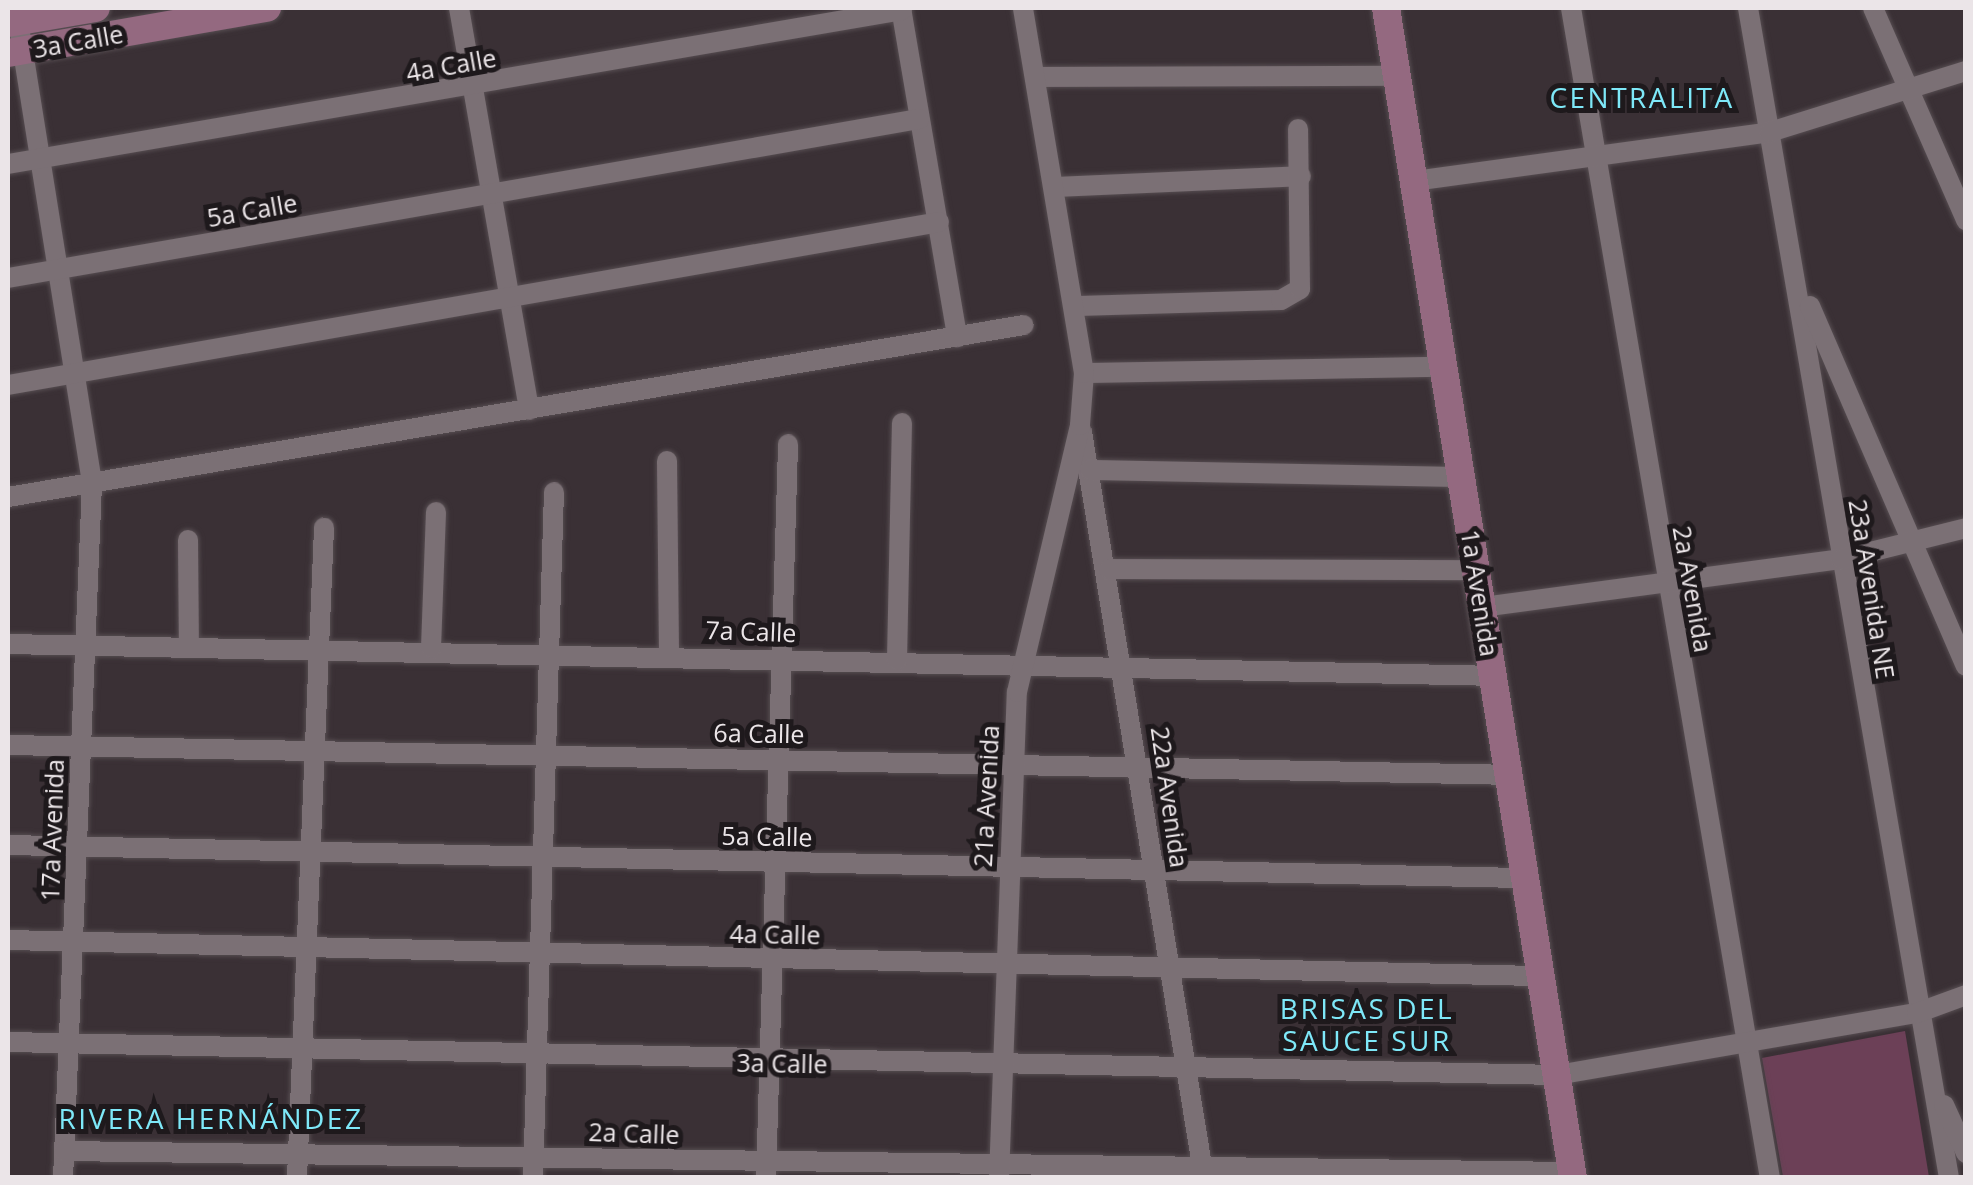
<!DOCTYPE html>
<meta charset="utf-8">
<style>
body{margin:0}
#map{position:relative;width:1973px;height:1185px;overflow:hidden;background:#3a3035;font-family:"Open Sans",sans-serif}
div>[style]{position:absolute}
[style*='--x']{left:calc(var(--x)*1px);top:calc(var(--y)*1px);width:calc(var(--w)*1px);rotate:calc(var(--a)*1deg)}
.green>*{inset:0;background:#6c4057}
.roads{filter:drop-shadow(0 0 2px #564d51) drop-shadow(0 0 2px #564d51)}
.street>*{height:20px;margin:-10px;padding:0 10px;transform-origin:10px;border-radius:10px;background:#7b7075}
.secondary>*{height:28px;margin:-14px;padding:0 14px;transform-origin:14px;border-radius:14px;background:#946980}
span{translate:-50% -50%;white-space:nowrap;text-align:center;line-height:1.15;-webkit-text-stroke:10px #1e191c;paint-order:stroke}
.street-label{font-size:25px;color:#ebe5e8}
.neighbourhood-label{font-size:28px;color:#7ee8f8;letter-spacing:2.5px}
.frame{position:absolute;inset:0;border:10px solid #ebe5e8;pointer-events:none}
</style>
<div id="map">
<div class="green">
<div style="clip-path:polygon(1905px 1031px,1929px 1177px,1783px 1177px,1762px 1058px)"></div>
</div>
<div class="roads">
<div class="street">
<div style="--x:16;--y:8;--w:482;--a:80.9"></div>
<div style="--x:92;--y:484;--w:695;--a:92.39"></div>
<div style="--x:459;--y:8;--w:408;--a:80.1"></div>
<div style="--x:901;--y:8;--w:334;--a:80.3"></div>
<div style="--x:1571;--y:8;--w:1187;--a:80.35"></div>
<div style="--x:1748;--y:8;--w:1187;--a:80.25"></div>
<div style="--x:1873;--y:8;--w:232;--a:66.3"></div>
<div style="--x:1035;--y:77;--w:362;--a:-0.2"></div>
<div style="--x:8;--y:164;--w:907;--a:-9.77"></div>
<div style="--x:1414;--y:181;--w:359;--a:-7.8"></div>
<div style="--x:1770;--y:132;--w:205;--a:-17.3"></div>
<div style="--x:1054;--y:187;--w:247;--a:-2.5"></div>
<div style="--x:8;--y:278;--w:925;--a:-9.9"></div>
<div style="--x:1078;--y:306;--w:203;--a:-1.7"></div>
<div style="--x:1281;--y:300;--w:22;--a:-30"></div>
<div style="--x:1300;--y:289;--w:160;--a:-90.7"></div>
<div style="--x:1810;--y:306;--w:392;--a:66.6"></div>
<div style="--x:1084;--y:373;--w:360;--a:-1"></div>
<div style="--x:8;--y:385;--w:945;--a:-9.93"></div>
<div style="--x:1082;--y:432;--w:756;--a:80.71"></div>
<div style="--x:667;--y:461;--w:193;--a:89.4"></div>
<div style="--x:1090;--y:470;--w:371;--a:1.1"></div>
<div style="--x:8;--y:497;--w:1030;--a:-9.61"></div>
<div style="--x:188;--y:540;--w:106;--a:89.5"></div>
<div style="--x:1109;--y:569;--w:367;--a:0.2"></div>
<div style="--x:1482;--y:607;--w:363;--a:-7.6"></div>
<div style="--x:1842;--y:559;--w:128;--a:-14"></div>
<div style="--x:8;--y:644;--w:1485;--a:1.23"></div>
<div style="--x:431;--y:648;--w:136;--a:-87.9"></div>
<div style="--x:897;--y:660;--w:237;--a:-88.8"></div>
<div style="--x:8;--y:745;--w:1501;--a:1.14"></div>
<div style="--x:8;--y:845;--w:1517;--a:1.25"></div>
<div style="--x:8;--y:940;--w:1533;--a:1.35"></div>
<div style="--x:8;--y:1042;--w:1549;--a:1.22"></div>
<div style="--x:1557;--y:1075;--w:365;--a:-9.8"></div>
<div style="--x:1917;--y:1013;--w:52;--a:-20.2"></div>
<div style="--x:1944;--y:1105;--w:53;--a:65.4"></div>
<div style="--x:64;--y:1151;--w:1509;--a:0.8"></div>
<div style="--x:297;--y:1178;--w:651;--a:-87.62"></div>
<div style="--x:533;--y:1178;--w:686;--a:-88.25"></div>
<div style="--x:766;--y:1178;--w:734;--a:-88.28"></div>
<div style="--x:999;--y:1178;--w:486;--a:-87.9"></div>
<div style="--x:1017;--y:692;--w:274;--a:-76.7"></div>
<div style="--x:1080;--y:425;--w:52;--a:-85.6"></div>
<div style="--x:1084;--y:373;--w:370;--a:-99.5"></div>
</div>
<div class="secondary">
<div style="--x:1386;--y:8;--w:1185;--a:80.92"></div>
<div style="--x:8;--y:23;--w:89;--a:-9.7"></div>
<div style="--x:8;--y:53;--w:263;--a:-9.9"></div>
</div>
</div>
<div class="street-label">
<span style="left:78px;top:41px;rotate:-10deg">3a Calle</span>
<span style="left:451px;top:65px;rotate:-10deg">4a Calle</span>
<span style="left:252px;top:210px;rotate:-10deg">5a Calle</span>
<span style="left:1693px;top:589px;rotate:80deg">2a Avenida</span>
<span style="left:1872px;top:589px;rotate:81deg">23a Avenida NE</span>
<span style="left:1480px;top:593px;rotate:81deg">1a Avenida</span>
<span style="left:751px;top:631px;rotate:2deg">7a Calle</span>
<span style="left:759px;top:733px;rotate:1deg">6a Calle</span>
<span style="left:986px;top:796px;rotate:-87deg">21a Avenida</span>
<span style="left:1170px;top:797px;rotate:82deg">22a Avenida</span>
<span style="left:52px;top:830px;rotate:-88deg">17a Avenida</span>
<span style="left:767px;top:836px;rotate:1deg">5a Calle</span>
<span style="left:775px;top:934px;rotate:1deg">4a Calle</span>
<span style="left:782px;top:1063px;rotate:1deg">3a Calle</span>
<span style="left:634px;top:1133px;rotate:2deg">2a Calle</span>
</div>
<div class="neighbourhood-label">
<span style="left:1642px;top:97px">CENTRALITA</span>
<span style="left:1367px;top:1024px">BRISAS DEL<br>SAUCE SUR</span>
<span style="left:211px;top:1118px">RIVERA HERNÁNDEZ</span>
</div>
<div class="frame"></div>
</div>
